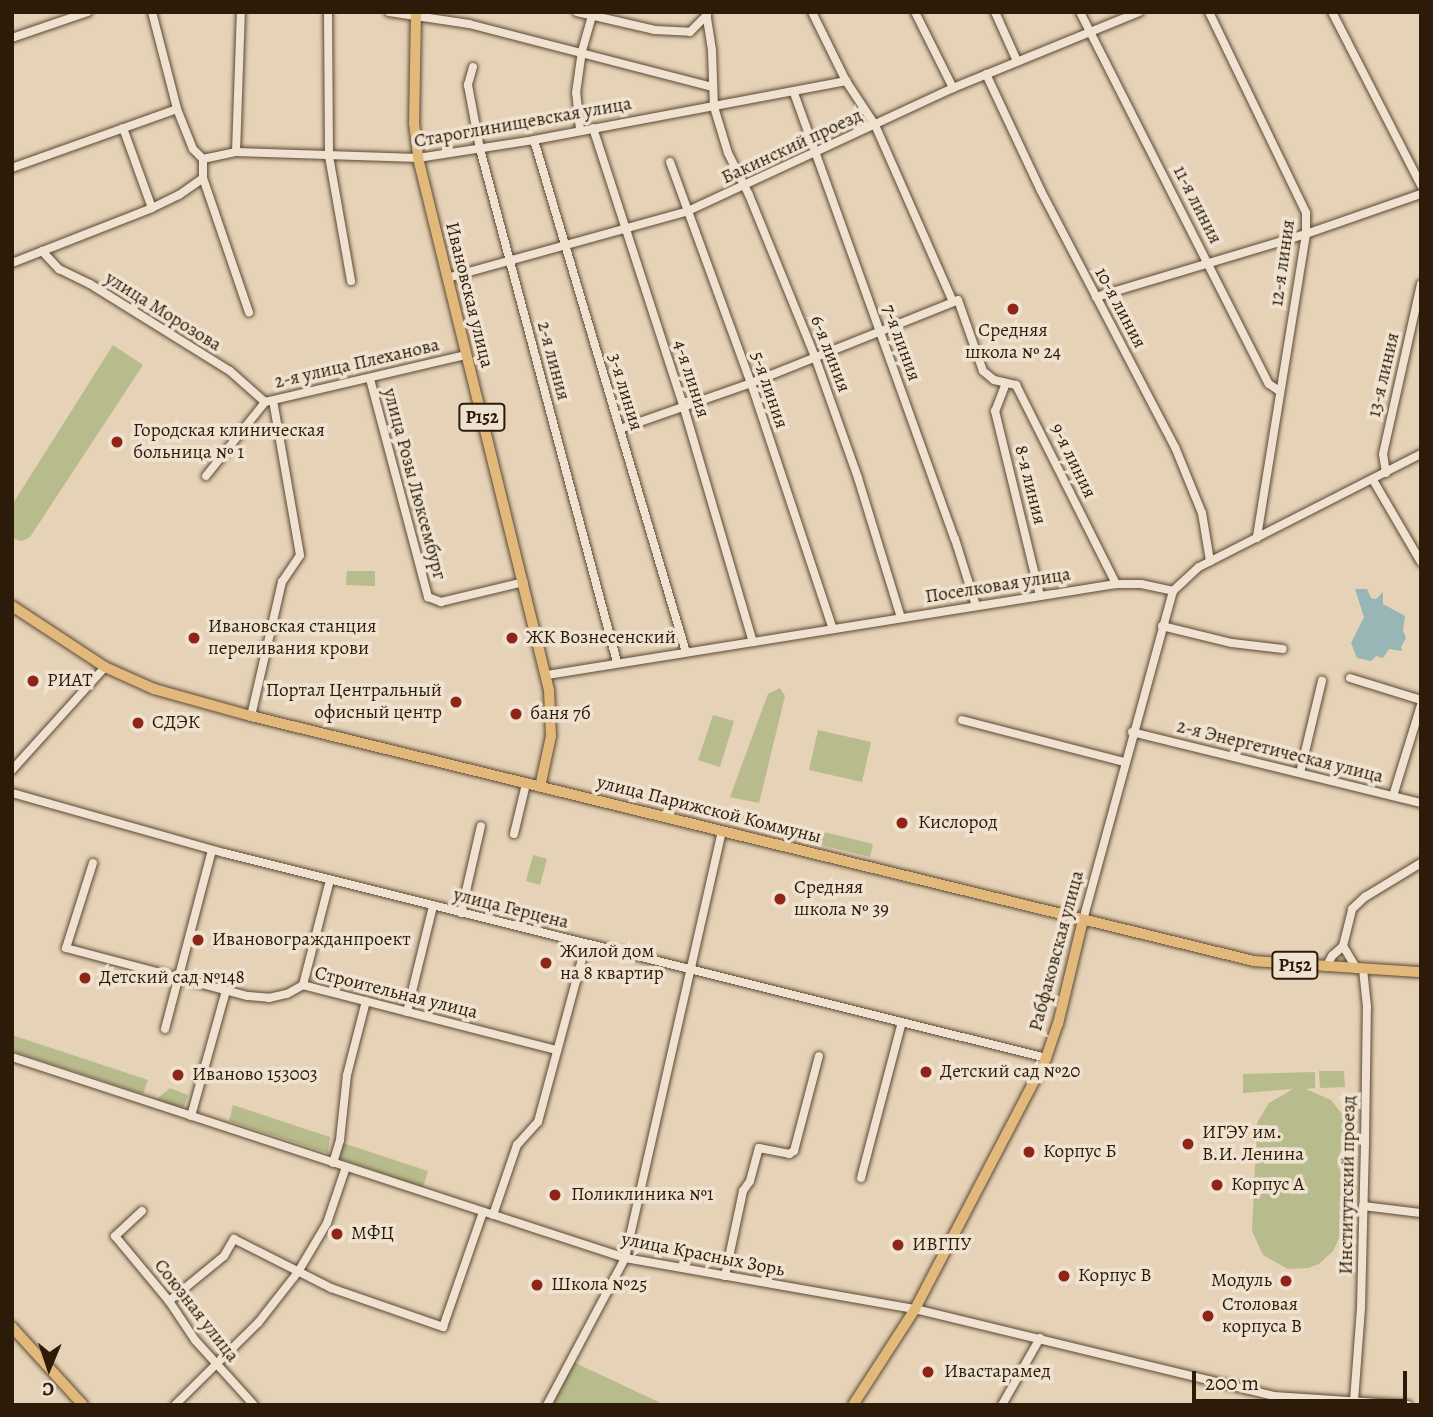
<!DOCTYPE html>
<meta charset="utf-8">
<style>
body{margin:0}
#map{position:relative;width:1433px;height:1417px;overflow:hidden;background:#e6d2b6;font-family:Alegreya,serif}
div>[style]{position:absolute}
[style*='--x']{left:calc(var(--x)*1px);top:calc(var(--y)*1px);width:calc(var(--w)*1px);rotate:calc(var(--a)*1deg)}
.green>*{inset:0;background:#b8bb8c}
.water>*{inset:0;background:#97b6b5}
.roads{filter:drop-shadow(0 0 2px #5a4934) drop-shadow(0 0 2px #5a4934)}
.minor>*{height:8px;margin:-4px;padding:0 4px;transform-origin:4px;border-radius:4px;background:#efe2d0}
.major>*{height:10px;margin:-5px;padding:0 5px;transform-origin:5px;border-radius:5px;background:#e3b97b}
.dots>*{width:19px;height:19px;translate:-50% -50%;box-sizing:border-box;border:4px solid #efe2d0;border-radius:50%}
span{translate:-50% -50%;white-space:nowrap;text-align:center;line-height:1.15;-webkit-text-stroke:7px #efe2d0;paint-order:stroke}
.shield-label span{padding:2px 5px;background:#efe2d0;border:2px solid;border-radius:5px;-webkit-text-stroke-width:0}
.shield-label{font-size:18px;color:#2c1b09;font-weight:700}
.street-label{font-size:19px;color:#2c1b09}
.poi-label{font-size:19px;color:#2c1b09}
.left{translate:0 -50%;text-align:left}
.right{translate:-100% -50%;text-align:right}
.frame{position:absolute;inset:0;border:14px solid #2c1b09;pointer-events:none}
.north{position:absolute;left:14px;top:1333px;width:70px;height:70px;-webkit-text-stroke:5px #efe2d0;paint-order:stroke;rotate:182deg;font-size:19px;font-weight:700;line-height:28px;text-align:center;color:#2c1b09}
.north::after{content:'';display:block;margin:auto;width:24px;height:32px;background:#2c1b09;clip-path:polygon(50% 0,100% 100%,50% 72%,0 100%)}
.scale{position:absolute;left:1192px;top:1371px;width:215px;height:32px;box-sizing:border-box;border:4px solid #2c1b09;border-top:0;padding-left:9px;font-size:21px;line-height:24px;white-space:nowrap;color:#2c1b09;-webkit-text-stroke:5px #efe2d0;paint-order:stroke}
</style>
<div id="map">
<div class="green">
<div style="clip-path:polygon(113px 345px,143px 365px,30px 537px,22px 541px,14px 539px,12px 505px)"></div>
<div style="clip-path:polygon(347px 571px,375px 571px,375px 586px,346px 585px)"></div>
<div style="clip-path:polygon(780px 688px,785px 696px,759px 803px,730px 797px,768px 694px)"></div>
<div style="clip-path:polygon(713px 715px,734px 721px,720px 767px,698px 760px)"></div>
<div style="clip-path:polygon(818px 730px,871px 742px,862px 782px,809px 770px)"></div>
<div style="clip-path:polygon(743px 812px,873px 844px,870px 857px,740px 825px)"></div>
<div style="clip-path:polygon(533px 855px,547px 859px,540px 885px,526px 881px)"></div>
<div style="clip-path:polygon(12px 1035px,148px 1080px,143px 1094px,12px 1051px)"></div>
<div style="clip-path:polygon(1319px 1071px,1344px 1071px,1345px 1087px,1320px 1088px)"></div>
<div style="clip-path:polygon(1315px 1072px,1315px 1088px,1306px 1089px,1331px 1100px,1342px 1114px,1346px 1127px,1340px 1236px,1333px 1251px,1319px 1264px,1308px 1268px,1288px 1269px,1263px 1255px,1252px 1231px,1257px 1123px,1269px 1103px,1293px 1089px,1243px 1093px,1243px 1074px)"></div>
<div style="clip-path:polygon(170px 1088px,188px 1095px,183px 1109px,157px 1099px)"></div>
<div style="clip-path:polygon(233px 1105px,330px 1137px,328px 1153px,229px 1121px)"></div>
<div style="clip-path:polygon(343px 1143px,428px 1171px,423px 1187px,338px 1158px)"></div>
<div style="clip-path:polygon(571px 1361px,665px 1405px,546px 1405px)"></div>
</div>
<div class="water">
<div style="clip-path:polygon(1355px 589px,1367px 589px,1371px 598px,1376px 599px,1383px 592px,1383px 604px,1405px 616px,1403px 630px,1406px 638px,1401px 647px,1402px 651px,1389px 649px,1383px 658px,1376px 656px,1371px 661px,1357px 658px,1351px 643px,1364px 617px)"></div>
</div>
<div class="roads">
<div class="minor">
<div style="--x:152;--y:12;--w:100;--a:75.5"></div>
<div style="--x:177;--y:109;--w:43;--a:68.2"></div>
<div style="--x:193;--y:149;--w:14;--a:45"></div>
<div style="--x:203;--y:159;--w:19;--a:90"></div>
<div style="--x:203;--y:178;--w:142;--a:71.1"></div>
<div style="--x:328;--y:12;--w:144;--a:89.6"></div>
<div style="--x:329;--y:156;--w:127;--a:80"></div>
<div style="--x:389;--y:12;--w:81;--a:8.5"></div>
<div style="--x:469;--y:24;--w:252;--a:14.5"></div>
<div style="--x:577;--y:12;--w:80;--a:13"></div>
<div style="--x:655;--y:30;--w:35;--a:3"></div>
<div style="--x:690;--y:32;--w:24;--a:-45"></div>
<div style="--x:706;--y:12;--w:39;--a:81"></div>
<div style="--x:712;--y:51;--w:56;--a:88"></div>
<div style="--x:714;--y:107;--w:48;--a:73.1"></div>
<div style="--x:728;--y:153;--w:47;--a:63.4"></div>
<div style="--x:749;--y:195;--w:175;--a:67.8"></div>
<div style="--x:815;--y:357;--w:128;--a:70.4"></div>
<div style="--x:858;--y:478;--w:146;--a:72.9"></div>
<div style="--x:812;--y:12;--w:77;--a:63.8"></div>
<div style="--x:846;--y:81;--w:53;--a:56.6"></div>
<div style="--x:875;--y:125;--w:193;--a:66.2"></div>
<div style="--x:915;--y:12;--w:85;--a:63.4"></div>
<div style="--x:995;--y:12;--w:54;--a:65.8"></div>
<div style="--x:1080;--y:12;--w:417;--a:63.1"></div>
<div style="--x:1269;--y:384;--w:11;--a:34"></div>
<div style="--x:1209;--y:12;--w:223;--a:64.2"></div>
<div style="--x:1306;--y:213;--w:21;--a:90"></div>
<div style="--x:1306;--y:234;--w:308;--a:99.2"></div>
<div style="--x:1332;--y:12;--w:195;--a:62.8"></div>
<div style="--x:12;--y:38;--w:80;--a:-18.9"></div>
<div style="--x:473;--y:67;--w:19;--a:106"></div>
<div style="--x:468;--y:85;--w:65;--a:79.4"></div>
<div style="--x:480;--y:149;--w:531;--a:75.05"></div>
<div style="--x:986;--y:74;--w:129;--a:64.8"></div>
<div style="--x:1041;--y:191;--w:289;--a:62.4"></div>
<div style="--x:1175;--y:447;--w:71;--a:67.8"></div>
<div style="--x:1202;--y:513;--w:49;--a:80.5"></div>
<div style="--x:794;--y:93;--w:474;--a:70.2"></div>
<div style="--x:955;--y:539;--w:70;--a:72.6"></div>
<div style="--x:123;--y:128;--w:85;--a:70.1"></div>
<div style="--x:593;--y:128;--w:294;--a:72"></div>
<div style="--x:684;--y:408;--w:244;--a:73.6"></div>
<div style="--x:580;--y:129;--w:36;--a:-96"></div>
<div style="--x:576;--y:93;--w:42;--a:-81.9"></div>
<div style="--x:582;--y:51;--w:41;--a:-74.2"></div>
<div style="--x:534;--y:140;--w:534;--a:73.47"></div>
<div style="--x:236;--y:152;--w:140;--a:-88"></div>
<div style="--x:203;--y:159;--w:34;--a:-12"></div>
<div style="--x:236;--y:152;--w:182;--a:1.9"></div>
<div style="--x:418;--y:158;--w:117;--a:-8.8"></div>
<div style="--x:534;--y:140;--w:318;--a:-10.7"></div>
<div style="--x:670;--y:162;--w:235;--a:69.9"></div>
<div style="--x:751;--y:383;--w:259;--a:71.6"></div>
<div style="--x:12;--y:168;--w:175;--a:-19.7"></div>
<div style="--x:42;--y:251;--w:25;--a:47"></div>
<div style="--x:59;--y:269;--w:34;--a:26"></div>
<div style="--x:90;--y:284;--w:165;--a:31.9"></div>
<div style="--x:230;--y:371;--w:47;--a:41.5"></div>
<div style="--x:12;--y:263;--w:150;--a:-21.4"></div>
<div style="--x:152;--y:208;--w:30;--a:-26"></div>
<div style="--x:179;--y:195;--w:29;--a:-35"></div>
<div style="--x:447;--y:278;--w:250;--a:-15.5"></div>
<div style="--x:688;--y:211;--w:292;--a:-24.9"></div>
<div style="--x:953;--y:88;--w:201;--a:-22.2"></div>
<div style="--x:1096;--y:297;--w:219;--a:-16.7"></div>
<div style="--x:1306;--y:234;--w:122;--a:-19.2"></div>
<div style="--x:370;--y:379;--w:226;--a:75.1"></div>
<div style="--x:428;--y:597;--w:14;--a:21"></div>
<div style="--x:441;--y:602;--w:85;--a:-13.5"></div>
<div style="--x:1006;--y:383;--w:30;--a:111"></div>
<div style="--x:995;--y:411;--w:190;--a:76.3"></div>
<div style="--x:620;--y:429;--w:139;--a:-19.3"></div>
<div style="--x:751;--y:383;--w:223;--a:-21.8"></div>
<div style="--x:958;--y:300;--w:75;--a:70.6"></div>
<div style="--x:983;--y:371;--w:14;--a:39"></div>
<div style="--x:994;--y:380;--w:23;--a:13"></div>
<div style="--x:1016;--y:385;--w:223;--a:63.3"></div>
<div style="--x:1386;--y:473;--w:19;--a:-99"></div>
<div style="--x:1383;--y:454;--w:174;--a:-77.4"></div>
<div style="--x:206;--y:476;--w:95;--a:-51.4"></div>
<div style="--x:265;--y:402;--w:206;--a:-13.2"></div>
<div style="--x:1373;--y:480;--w:95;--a:59.7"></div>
<div style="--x:1162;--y:626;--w:72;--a:13.7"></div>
<div style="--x:1232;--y:643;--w:51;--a:6.7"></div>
<div style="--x:547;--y:675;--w:576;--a:-9.09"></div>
<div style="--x:1116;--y:584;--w:25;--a:0"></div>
<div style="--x:1141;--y:584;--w:33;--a:12"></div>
<div style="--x:1350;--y:678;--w:74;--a:17.2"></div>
<div style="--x:251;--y:716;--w:138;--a:-77"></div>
<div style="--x:282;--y:582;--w:32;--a:-56"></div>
<div style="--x:300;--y:555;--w:157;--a:-99.9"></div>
<div style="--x:962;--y:720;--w:167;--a:14.5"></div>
<div style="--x:1132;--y:732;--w:298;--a:13.8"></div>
<div style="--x:12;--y:770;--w:139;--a:-47.9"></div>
<div style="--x:1300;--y:773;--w:95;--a:-76.6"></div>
<div style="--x:12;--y:793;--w:220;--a:15.8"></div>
<div style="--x:224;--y:853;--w:847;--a:14"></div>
<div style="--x:1393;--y:796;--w:95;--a:-72.9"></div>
<div style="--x:514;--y:834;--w:51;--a:-76.5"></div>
<div style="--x:93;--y:863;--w:89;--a:107.6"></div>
<div style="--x:66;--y:948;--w:188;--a:14.8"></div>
<div style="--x:248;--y:996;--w:21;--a:5"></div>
<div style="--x:269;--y:998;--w:18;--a:-13"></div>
<div style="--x:287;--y:994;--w:18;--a:-29"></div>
<div style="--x:303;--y:985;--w:262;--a:14.4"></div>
<div style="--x:461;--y:913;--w:89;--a:-77.1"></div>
<div style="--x:1083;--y:920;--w:341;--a:-74.7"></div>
<div style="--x:1173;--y:591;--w:35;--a:-43"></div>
<div style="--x:1199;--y:567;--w:249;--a:-27"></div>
<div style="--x:1343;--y:946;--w:27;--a:59"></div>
<div style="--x:1326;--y:967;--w:13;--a:-61"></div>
<div style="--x:1332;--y:956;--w:15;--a:-42"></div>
<div style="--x:1343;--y:946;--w:38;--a:-76"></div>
<div style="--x:1352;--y:909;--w:18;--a:-43"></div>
<div style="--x:1365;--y:897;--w:66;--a:-31.3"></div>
<div style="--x:303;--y:985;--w:108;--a:-75.6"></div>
<div style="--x:407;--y:1012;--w:109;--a:-76.2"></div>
<div style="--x:165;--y:1029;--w:185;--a:-75.3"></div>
<div style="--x:12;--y:1057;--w:645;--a:18.15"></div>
<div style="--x:625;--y:1258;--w:294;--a:10"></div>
<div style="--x:915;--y:1309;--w:369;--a:13.6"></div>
<div style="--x:1274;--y:1396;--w:134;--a:3.8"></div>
<div style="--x:191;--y:1116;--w:130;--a:-74.4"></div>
<div style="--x:333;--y:1163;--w:24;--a:-73"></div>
<div style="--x:340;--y:1140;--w:65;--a:-83.9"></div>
<div style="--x:347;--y:1075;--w:76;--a:-75.6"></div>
<div style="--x:861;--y:1178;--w:161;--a:-75.3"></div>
<div style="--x:1363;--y:1206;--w:58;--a:6.9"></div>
<div style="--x:142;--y:1211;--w:37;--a:137"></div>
<div style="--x:115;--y:1236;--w:85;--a:50.3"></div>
<div style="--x:169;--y:1301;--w:47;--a:56.3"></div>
<div style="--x:195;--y:1340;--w:88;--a:47.8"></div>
<div style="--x:493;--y:1215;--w:74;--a:-71.1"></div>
<div style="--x:517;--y:1145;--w:31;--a:-48"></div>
<div style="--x:538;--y:1122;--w:184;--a:-74.9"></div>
<div style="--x:725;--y:1276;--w:87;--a:-78"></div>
<div style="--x:743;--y:1191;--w:12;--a:-55"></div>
<div style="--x:750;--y:1181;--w:34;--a:-75"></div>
<div style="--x:759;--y:1148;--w:31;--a:11"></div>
<div style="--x:789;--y:1154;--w:6;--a:-31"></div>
<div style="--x:794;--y:1151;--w:98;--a:-75.3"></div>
<div style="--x:169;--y:1301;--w:71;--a:-39.3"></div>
<div style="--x:224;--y:1256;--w:20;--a:-60"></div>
<div style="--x:234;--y:1239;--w:109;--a:26.8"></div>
<div style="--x:331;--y:1288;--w:119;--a:19.2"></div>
<div style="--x:443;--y:1327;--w:122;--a:-70.8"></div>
<div style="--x:1354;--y:1401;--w:94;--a:-85.7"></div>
<div style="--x:1361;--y:1307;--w:163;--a:-88.6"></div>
<div style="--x:1365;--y:1144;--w:137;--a:-89.2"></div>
<div style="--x:1367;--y:1007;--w:38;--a:-96"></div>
<div style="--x:175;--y:1405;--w:117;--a:-44.7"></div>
<div style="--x:258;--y:1323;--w:65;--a:-51.9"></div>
<div style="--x:298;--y:1272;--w:57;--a:-59.4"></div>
<div style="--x:327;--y:1223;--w:59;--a:-71.3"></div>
<div style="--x:547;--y:1405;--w:166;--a:-62"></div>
<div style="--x:625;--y:1258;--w:438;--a:-77.2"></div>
<div style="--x:1002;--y:1405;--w:77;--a:-60.4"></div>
</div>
<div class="major">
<div style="--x:416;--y:12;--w:111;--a:91"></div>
<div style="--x:414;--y:123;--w:35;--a:83"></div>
<div style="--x:418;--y:158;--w:548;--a:76.17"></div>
<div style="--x:549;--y:690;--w:46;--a:87.5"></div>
<div style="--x:551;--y:736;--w:52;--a:102.2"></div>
<div style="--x:12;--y:606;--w:111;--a:33.3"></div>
<div style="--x:105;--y:667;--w:54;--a:24.2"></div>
<div style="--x:154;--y:689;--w:101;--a:15.6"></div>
<div style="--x:251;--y:716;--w:1032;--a:13.73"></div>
<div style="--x:1254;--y:961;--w:167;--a:3.8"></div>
<div style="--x:12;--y:1327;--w:105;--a:47.7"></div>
<div style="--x:853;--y:1405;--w:114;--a:-57.1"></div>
<div style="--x:915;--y:1309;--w:283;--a:-62.4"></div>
<div style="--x:1046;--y:1058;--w:36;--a:-71"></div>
<div style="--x:1058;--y:1024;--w:107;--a:-76.5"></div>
</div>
</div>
<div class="dots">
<div style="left:1013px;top:309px;background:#8f2418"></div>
<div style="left:117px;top:442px;background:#8f2418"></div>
<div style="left:194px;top:638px;background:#8f2418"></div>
<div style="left:512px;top:638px;background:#8f2418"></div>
<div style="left:33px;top:681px;background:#8f2418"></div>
<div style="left:456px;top:702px;background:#8f2418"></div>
<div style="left:516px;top:714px;background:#8f2418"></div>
<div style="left:138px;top:723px;background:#8f2418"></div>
<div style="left:902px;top:823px;background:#8f2418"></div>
<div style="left:780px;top:899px;background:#8f2418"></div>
<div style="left:198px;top:940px;background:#8f2418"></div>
<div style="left:546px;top:963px;background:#8f2418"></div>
<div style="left:85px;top:978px;background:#8f2418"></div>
<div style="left:926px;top:1072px;background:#8f2418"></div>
<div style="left:178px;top:1075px;background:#8f2418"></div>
<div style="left:1188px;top:1144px;background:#8f2418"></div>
<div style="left:1029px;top:1152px;background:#8f2418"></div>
<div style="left:1217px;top:1185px;background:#8f2418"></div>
<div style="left:555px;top:1195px;background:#8f2418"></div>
<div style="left:337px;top:1234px;background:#8f2418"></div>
<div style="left:898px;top:1245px;background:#8f2418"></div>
<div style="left:1064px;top:1276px;background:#8f2418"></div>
<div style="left:1286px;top:1281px;background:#8f2418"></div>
<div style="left:537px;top:1285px;background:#8f2418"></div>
<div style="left:1208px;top:1316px;background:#8f2418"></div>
<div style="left:928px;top:1372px;background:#8f2418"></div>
</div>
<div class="shield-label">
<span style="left:482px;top:417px">Р152</span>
<span style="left:1295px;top:965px">Р152</span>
</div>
<div class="street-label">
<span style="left:523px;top:123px;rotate:-10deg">Староглинищевская улица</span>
<span style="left:792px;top:147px;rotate:-25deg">Бакинский проезд</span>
<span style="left:1197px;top:205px;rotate:63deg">11-я линия</span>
<span style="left:1283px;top:263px;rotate:-82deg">12-я линия</span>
<span style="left:469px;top:295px;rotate:76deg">Ивановская улица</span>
<span style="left:1120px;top:308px;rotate:62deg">10-я линия</span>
<span style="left:163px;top:312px;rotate:32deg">улица Морозова</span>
<span style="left:901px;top:343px;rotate:70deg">7-я линия</span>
<span style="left:830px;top:354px;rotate:69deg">6-я линия</span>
<span style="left:553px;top:361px;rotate:75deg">2-я линия</span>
<span style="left:357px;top:364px;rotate:-13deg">2-я улица Плеханова</span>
<span style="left:1384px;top:375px;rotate:-77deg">13-я линия</span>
<span style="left:691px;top:379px;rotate:72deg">4-я линия</span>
<span style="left:769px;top:390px;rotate:71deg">5-я линия</span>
<span style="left:625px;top:392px;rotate:73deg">3-я линия</span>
<span style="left:1073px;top:461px;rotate:64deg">9-я линия</span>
<span style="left:414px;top:484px;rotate:75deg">улица Розы Люксембург</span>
<span style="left:1030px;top:485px;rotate:76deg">8-я линия</span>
<span style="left:998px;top:586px;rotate:-9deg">Поселковая улица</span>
<span style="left:1280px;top:752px;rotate:14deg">2-я Энергетическая улица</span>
<span style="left:709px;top:810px;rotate:14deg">улица Парижской Коммуны</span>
<span style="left:511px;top:909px;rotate:14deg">улица Герцена</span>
<span style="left:1057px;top:951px;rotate:-75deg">Рабфаковская улица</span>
<span style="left:396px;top:993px;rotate:14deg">Строительная улица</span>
<span style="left:1348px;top:1185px;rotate:-89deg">Институтский проезд</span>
<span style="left:703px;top:1255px;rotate:11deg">улица Красных Зорь</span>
<span style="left:196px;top:1311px;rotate:52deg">Союзная улица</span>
</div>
<div class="poi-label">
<span style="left:1013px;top:342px">Средняя<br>школа № 24</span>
<span class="left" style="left:133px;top:442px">Городская клиническая<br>больница № 1</span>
<span class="left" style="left:208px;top:638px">Ивановская станция<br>переливания крови</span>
<span class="left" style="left:526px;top:638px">ЖК Вознесенский</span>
<span class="left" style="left:47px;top:681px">РИАТ</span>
<span class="right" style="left:442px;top:702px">Портал Центральный<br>офисный центр</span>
<span class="left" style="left:530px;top:714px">баня 7б</span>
<span class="left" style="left:152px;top:723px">СДЭК</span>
<span class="left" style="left:918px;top:823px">Кислород</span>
<span class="left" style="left:794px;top:899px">Средняя<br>школа № 39</span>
<span class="left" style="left:212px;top:940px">Ивановогражданпроект</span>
<span class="left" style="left:560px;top:963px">Жилой дом<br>на 8 квартир</span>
<span class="left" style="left:99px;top:978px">Детский сад №148</span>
<span class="left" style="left:940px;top:1072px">Детский сад №20</span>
<span class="left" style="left:192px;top:1075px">Иваново 153003</span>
<span class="left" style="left:1202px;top:1144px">ИГЭУ им.<br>В.И. Ленина</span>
<span class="left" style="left:1043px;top:1152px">Корпус Б</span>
<span class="left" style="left:1231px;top:1185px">Корпус А</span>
<span class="left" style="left:571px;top:1195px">Поликлиника №1</span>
<span class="left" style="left:351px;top:1234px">МФЦ</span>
<span class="left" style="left:912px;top:1245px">ИВГПУ</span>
<span class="left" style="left:1078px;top:1276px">Корпус В</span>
<span class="right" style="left:1272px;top:1281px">Модуль</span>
<span class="left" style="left:551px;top:1285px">Школа №25</span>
<span class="left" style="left:1222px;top:1316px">Столовая<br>корпуса В</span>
<span class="left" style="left:944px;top:1372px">Ивастарамед</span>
</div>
<div class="frame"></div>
<div class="north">С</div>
<div class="scale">200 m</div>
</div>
